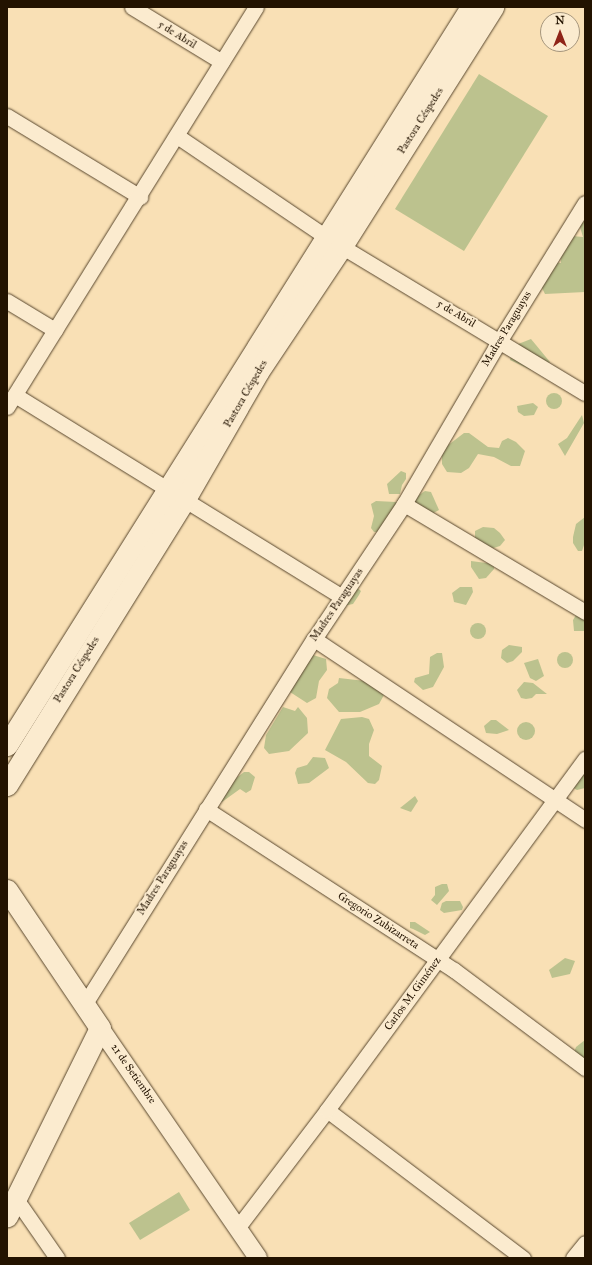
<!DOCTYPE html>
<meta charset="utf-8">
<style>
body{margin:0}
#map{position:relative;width:592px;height:1265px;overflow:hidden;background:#f9e0b5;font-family:"IM FELL Great Primer",serif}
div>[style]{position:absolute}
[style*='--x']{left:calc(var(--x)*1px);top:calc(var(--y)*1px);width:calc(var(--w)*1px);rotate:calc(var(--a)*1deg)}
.green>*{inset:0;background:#bcc28e}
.round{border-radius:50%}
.roads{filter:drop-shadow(0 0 1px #58462d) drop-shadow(0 0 1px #58462d)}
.minor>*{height:15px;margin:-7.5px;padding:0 7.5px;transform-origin:7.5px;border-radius:7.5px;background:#fbebcf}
.tertiary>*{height:18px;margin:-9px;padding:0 9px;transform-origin:9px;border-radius:9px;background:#fbebcf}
.secondary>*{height:21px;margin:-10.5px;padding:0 10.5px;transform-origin:10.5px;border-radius:10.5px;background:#fbebcf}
span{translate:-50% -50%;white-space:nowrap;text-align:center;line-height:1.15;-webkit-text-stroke:3.5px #fbebcf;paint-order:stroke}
.street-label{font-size:11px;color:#231300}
.frame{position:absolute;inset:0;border:8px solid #231300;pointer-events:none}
.north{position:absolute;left:540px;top:12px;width:40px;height:40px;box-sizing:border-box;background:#fbebcf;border:1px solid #a5957c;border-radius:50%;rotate:0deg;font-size:11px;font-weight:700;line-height:16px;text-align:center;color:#231300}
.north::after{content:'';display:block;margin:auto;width:14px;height:18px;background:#8f2418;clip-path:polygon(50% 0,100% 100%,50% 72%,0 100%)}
</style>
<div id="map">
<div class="green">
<div style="clip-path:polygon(479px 74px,548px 116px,464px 251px,395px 209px)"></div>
<div style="clip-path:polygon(585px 207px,585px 292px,545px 294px,539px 282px,554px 262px,561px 263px,560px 255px,572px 236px,583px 237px,579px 224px)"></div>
<div style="clip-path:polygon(531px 339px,550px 362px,543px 370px,531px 370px,510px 360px,513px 346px)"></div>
<div class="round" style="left:546px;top:393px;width:16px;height:16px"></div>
<div style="clip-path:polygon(533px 403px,538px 407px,534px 415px,524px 416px,518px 412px,517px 406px)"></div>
<div style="clip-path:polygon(582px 415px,584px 423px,565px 456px,558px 444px,567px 438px)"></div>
<div style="clip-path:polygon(464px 433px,469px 433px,488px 447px,499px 448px,502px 441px,508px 438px,516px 442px,525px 451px,520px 466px,511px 466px,494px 457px,478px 454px,469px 468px,461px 473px,447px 472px,442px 464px,442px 454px,447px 446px)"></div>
<div style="clip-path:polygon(401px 471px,406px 473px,406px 479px,402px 485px,400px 494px,389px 494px,387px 484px)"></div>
<div style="clip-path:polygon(425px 491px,431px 492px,439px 510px,428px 516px,410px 501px)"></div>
<div style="clip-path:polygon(376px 501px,396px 502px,400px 520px,397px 529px,382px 532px,374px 532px,371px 528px,374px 516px,371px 504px)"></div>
<div style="clip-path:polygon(585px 517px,584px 545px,582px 551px,578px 551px,573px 543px,573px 537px,576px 524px)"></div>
<div style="clip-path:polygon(483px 527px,494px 528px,500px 533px,505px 540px,500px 546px,487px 550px,475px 539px,475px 531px)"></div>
<div style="clip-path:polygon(471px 561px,494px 564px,494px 569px,486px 578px,479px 579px,471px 567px)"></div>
<div style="clip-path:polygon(355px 586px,361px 591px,359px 595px,353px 604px,343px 606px)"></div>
<div style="clip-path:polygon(460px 587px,472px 587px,473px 592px,466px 605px,454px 602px,453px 597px,452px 593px)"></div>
<div style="clip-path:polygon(585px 613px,585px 631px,574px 631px,573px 620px,576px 615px)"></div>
<div class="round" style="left:470px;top:623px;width:16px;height:16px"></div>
<div style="clip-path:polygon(509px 645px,522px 647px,522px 652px,513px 661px,507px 663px,501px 658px,502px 650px)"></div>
<div class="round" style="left:557px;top:652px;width:16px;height:16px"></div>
<div style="clip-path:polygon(437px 653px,442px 653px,444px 667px,433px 687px,423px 690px,414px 682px,415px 678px,429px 674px,430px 657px)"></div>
<div style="clip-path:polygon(313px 655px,326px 659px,327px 670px,319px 681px,316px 698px,307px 703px,290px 692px)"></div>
<div style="clip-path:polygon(538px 659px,544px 676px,536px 681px,530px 678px,524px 663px)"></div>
<div style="clip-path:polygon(339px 678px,365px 681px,384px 695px,379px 704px,360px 712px,339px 712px,327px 698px,329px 689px,338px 683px)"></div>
<div style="clip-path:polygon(524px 682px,533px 683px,547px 694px,536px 694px,532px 698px,526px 699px,521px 698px,517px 690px)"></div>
<div style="clip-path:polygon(283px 707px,295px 711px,298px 707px,307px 718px,308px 733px,289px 751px,269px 754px,264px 748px,266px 735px)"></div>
<div style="clip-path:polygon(362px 717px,369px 719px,374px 730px,369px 744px,369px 756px,382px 766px,379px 780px,375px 784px,368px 783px,346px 762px,325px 750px,341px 719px)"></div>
<div style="clip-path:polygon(491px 720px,496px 720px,509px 730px,497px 734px,486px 733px,484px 726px)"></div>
<div class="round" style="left:517px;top:722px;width:18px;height:18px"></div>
<div style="clip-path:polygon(585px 755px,585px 788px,577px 790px,568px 785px)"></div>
<div style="clip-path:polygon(313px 757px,325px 758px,329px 768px,309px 783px,298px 784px,295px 773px,297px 768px,307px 765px)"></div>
<div style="clip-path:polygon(244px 772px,249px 772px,255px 777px,251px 790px,246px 793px,240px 789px,222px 802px,212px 797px)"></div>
<div style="clip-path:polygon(415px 796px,418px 801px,411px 812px,400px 808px)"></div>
<div style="clip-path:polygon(442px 884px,447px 884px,449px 891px,437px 905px,431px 900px,435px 895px,435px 887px)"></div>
<div style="clip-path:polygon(446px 901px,460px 901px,463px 907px,462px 910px,444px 913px,440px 910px,442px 903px)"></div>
<div style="clip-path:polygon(410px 922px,415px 922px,430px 932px,425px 935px,413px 929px,410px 928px)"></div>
<div style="clip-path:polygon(565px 958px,575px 961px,570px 974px,552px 978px,549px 970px)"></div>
<div style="clip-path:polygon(585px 1040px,585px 1067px,573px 1055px,576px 1047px)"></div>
<div style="clip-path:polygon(179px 1192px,190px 1210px,140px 1240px,129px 1223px)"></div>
</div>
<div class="roads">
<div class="minor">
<div style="--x:132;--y:7;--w:105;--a:31.4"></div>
<div style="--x:7;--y:116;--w:156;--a:31.3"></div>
<div style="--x:177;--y:136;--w:180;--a:34.1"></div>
<div style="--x:326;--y:237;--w:302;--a:31.1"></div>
<div style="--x:7;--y:301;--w:56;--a:31.1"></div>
<div style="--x:15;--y:395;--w:384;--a:31.7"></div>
<div style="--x:7;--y:407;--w:471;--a:-58.1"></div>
<div style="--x:404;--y:504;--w:211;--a:30.8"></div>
<div style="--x:314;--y:639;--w:326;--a:33.7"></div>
<div style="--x:206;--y:809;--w:296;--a:33"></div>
<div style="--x:454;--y:970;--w:164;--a:36.8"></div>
<div style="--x:84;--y:1005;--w:432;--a:-57.9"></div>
<div style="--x:314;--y:639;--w:162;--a:-56.3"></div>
<div style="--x:404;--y:504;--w:190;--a:-59.7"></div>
<div style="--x:500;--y:340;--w:161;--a:-58.2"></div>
<div style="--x:327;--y:1110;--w:246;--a:37.1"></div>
<div style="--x:16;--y:1199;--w:72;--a:55.2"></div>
<div style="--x:238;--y:1227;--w:147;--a:-52.7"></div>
<div style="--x:327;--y:1110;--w:436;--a:-53.7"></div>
<div style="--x:573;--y:1258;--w:19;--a:-51"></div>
</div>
<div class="tertiary">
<div style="--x:100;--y:1028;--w:279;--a:55.5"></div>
</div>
<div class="secondary">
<div style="--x:7;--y:745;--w:872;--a:-57.84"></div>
<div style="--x:7;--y:785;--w:337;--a:-58.1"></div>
<div style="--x:185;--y:499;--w:146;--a:-60.1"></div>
<div style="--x:258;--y:372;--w:151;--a:-56.3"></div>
<div style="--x:342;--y:246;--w:283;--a:-57.7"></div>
<div style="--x:7;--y:890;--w:166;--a:56"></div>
<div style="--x:100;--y:1028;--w:210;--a:116.3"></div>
</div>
</div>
<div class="street-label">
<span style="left:177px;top:35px;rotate:32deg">5 de Abril</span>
<span style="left:421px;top:121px;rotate:-58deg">Pastora Céspedes</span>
<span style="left:456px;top:314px;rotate:31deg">5 de Abril</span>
<span style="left:507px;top:329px;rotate:-59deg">Madres Paraguayas</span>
<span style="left:246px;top:394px;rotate:-60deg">Pastora Céspedes</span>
<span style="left:337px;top:605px;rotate:-56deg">Madres Paraguayas</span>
<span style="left:77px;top:670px;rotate:-58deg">Pastora Céspedes</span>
<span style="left:163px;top:878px;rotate:-58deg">Madres Paraguayas</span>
<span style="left:378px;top:921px;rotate:33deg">Gregorio Zubizarreta</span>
<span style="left:413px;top:994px;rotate:-54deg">Carlos M. Giménez</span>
<span style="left:133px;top:1074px;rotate:55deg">21 de Setiembre</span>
</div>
<div class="frame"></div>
<div class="north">N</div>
</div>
